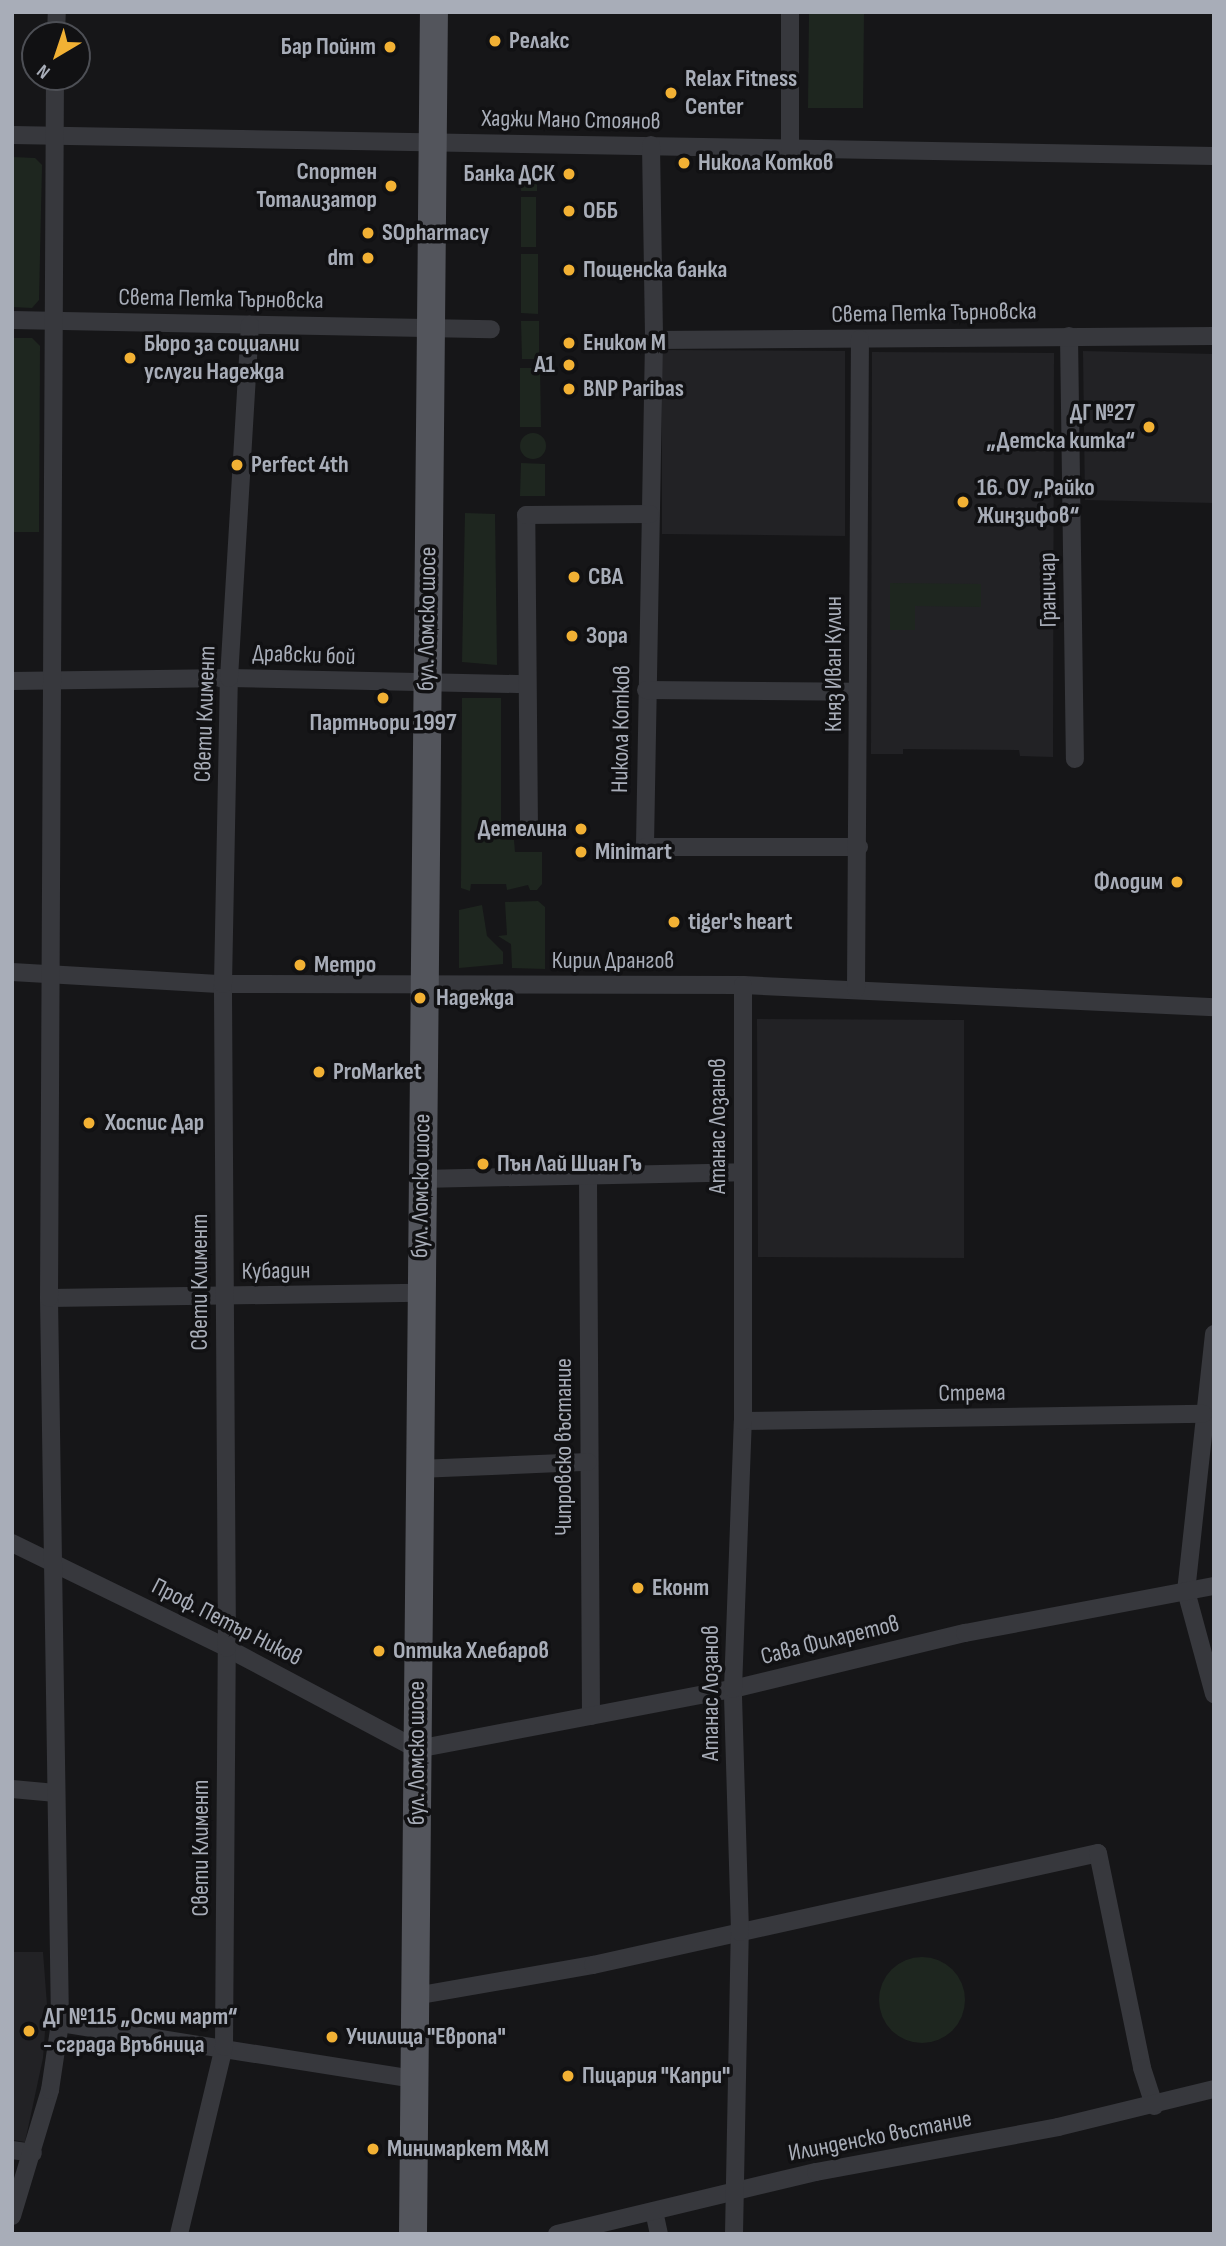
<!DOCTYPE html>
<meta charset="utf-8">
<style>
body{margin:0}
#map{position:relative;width:1226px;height:2246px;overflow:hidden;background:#161618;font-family:"Sofia Sans Condensed",sans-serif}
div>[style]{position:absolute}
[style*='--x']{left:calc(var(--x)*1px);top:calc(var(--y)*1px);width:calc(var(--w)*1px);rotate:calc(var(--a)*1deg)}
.built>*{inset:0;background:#222225}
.green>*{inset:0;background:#1e261f}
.round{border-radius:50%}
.street>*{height:18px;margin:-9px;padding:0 9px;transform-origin:9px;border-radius:9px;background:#37383d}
.primary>*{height:28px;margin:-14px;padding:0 14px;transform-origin:14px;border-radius:14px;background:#53555c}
.dots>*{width:19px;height:19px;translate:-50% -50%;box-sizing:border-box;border:4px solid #111113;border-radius:50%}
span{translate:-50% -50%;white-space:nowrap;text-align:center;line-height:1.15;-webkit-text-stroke:7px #111113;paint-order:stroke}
.poi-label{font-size:24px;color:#a8adb8;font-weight:700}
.left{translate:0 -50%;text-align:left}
.right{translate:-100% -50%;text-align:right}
.street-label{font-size:24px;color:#a8adb8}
.frame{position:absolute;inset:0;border:14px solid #a8adb8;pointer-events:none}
.north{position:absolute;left:21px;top:21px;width:70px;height:70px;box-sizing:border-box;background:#111113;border:2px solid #4d4f55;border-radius:50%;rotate:219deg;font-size:19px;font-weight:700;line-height:28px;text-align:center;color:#a8adb8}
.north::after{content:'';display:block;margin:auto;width:24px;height:32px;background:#f2b134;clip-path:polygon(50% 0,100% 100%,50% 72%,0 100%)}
</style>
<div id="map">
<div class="built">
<div style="clip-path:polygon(662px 350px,845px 351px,845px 536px,662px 534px)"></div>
<div style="clip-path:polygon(1083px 351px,1214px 354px,1214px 503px,1085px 500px)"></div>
<div style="clip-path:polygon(872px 352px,1054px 353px,1053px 757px,1020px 756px,1019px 750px,903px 749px,903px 754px,871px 754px)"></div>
<div style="clip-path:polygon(757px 1019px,964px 1020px,964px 1258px,758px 1257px)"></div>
<div style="clip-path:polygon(12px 1952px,43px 1952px,47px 2005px,43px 2058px,25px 2142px,12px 2140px)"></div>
</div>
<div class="green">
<div style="clip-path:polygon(809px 12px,864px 12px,863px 108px,808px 108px)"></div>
<div style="clip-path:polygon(12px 157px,35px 158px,42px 165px,39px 300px,32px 308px,12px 307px)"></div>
<div style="clip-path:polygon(522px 165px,537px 165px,537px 191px,521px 191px)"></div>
<div style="clip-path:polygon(521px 197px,536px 197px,536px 247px,521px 247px)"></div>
<div style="clip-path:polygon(521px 254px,538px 254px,538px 314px,521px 313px)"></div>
<div style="clip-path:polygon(521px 321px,539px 321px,539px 359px,522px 359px)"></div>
<div style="clip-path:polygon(12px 338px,32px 338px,40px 346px,39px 532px,12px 532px)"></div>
<div style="clip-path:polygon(520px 368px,540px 368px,541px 427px,520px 427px)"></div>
<div class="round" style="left:520px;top:433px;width:26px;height:26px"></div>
<div style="clip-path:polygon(521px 463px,545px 464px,545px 496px,520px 496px)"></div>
<div style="clip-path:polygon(465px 513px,495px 514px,497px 665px,462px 662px)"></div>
<div style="clip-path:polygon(890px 583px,981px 584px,981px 607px,915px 606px,915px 630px,890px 630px)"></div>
<div style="clip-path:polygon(462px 698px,501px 698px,501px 839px,514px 840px,515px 852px,542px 852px,542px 884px,537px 890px,530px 890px,528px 885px,507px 890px,506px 884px,471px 884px,470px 891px,461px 888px)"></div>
<div style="clip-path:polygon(538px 901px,545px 907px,545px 969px,512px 968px,511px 944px,498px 936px,507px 935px,505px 902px)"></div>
<div style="clip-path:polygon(482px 905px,487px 936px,503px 952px,503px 964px,459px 968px,459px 910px)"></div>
<div class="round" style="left:879px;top:1957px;width:86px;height:86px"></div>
</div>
<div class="street">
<div style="--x:56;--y:35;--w:23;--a:-88"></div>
<div style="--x:12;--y:135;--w:1202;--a:1"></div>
<div style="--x:651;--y:145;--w:195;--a:89.1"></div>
<div style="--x:654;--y:340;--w:507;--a:91.02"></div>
<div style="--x:645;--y:847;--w:214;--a:0"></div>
<div style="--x:790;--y:149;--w:137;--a:-90"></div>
<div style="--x:12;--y:320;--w:479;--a:1.1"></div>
<div style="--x:1069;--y:336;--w:423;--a:89.2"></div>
<div style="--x:654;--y:340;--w:560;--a:-0.41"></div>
<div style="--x:12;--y:681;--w:217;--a:-0.8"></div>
<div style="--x:229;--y:678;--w:297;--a:1.2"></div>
<div style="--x:646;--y:690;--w:211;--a:0.5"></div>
<div style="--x:529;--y:830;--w:315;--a:-90.5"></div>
<div style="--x:526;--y:515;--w:124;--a:-0.5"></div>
<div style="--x:12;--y:972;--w:211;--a:3.3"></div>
<div style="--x:223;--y:984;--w:520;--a:0.11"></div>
<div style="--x:743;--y:985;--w:472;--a:2.7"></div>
<div style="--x:856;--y:989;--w:650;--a:-89.65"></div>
<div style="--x:588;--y:1178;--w:538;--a:89.68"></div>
<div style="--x:420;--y:1179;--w:323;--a:-1.2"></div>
<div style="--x:49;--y:1298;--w:370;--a:-0.8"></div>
<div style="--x:1214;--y:1334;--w:259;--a:96.2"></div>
<div style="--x:1186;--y:1591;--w:107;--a:74.8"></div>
<div style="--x:743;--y:1421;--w:460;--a:-0.9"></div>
<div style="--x:418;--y:1469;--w:170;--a:-2.4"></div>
<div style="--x:12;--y:1543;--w:239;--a:26"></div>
<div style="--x:227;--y:1648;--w:215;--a:28"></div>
<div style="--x:417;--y:1749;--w:322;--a:-10.8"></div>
<div style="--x:733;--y:1689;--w:239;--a:-13.6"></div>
<div style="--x:965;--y:1633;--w:253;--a:-10.7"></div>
<div style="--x:12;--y:1789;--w:44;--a:5.2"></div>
<div style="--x:415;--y:1996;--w:181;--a:-9.9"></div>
<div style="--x:593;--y:1965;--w:517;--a:-12.5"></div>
<div style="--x:1098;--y:1853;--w:219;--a:78.4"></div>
<div style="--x:1142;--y:2068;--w:40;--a:72"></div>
<div style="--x:60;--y:2023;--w:359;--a:9"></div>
<div style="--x:12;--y:2150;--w:21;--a:8"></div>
<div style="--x:654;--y:2211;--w:24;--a:78"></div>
<div style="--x:12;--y:2216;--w:132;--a:-73.2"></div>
<div style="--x:50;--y:2090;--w:68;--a:-81.5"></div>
<div style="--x:60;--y:2023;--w:725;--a:-90.87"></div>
<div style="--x:49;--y:1298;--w:1221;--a:-89.72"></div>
<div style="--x:179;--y:2234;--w:192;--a:-76.5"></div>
<div style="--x:224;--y:2047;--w:399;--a:-89.6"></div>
<div style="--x:227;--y:1648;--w:664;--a:-90.35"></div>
<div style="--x:223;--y:984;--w:306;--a:-88.9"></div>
<div style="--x:229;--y:678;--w:354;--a:-86.6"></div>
<div style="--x:557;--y:2234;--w:266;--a:-13.5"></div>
<div style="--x:816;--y:2172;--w:246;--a:-10.5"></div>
<div style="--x:1058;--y:2127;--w:161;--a:-13.7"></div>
<div style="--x:734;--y:2234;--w:302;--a:-88.9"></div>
<div style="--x:740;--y:1932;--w:243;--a:-91.7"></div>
<div style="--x:733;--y:1689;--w:268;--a:-87.9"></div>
<div style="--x:743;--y:1421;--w:436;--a:-90"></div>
</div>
<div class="primary">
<div style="--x:413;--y:2234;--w:2222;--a:-89.46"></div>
</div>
<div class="dots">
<div style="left:495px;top:41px;background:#f2b134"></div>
<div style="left:390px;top:47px;background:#f2b134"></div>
<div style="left:671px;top:93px;background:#f2b134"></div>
<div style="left:684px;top:163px;background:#f2b134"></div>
<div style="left:569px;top:174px;background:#f2b134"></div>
<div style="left:391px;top:186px;background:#f2b134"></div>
<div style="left:569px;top:211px;background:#f2b134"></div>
<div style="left:368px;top:233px;background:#f2b134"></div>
<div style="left:368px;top:258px;background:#f2b134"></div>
<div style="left:569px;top:270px;background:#f2b134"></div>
<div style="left:569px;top:343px;background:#f2b134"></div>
<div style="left:130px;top:358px;background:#f2b134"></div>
<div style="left:569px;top:365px;background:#f2b134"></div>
<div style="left:569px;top:389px;background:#f2b134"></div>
<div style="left:1149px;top:427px;background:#f2b134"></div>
<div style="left:237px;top:465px;background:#f2b134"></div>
<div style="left:963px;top:502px;background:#f2b134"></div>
<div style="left:574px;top:577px;background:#f2b134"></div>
<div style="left:572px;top:636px;background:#f2b134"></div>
<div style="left:383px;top:698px;background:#f2b134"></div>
<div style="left:581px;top:829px;background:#f2b134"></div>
<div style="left:581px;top:852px;background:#f2b134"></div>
<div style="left:1177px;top:882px;background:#f2b134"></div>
<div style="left:674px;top:922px;background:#f2b134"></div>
<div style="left:300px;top:965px;background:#f2b134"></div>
<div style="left:420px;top:998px;background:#f2b134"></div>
<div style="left:319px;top:1072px;background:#f2b134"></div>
<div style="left:89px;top:1123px;background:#f2b134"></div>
<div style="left:483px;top:1164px;background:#f2b134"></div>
<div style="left:638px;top:1588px;background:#f2b134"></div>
<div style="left:379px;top:1651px;background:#f2b134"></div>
<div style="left:29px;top:2031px;background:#f2b134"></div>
<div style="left:332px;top:2037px;background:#f2b134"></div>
<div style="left:568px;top:2076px;background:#f2b134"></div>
<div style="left:373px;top:2149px;background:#f2b134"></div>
</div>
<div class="poi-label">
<span class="left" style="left:509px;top:41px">Релакс</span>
<span class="right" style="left:376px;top:47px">Бар Пойнт</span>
<span class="left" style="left:685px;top:93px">Relax Fitness<br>Center</span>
<span class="left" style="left:698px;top:163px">Никола Котков</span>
<span class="right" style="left:377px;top:186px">Спортен<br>Тотализатор</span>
<span class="right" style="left:555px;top:174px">Банка ДСК</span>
<span class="left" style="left:583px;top:211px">ОББ</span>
<span class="left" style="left:382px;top:233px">SOpharmacy</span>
<span class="right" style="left:354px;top:258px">dm</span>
<span class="left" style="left:583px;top:270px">Пощенска банка</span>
<span class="left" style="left:583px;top:343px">Еником М</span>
<span class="left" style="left:144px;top:358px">Бюро за социални<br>услуги Надежда</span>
<span class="right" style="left:555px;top:365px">A1</span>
<span class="left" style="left:583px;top:389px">BNP Paribas</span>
<span class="right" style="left:1135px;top:427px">ДГ №27<br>„Детска китка“</span>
<span class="left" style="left:251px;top:465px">Perfect 4th</span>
<span class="left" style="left:977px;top:502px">16. ОУ „Райко<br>Жинзифов“</span>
<span class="left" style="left:588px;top:577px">CBA</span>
<span class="left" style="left:586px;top:636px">Зора</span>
<span style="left:383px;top:723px">Партньори 1997</span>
<span class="right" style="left:567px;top:829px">Детелина</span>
<span class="left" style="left:595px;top:852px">Minimart</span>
<span class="right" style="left:1163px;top:882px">Флодим</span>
<span class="left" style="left:688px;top:922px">tiger's heart</span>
<span class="left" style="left:314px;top:965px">Метро</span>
<span class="left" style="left:436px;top:998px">Надежда</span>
<span class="left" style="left:333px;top:1072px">ProMarket</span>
<span class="left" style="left:105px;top:1123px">Хоспис Дар</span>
<span class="left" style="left:497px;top:1164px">Пън Лай Шиан Гъ</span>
<span class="left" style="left:652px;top:1588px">Еконт</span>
<span class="left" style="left:393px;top:1651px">Оптика Хлебаров</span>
<span class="left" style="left:43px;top:2031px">ДГ №115 „Осми март“<br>- сграда Връбница</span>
<span class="left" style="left:346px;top:2037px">Училища "Европа"</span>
<span class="left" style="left:582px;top:2076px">Пицария "Капри"</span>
<span class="left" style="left:387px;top:2149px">Минимаркет М&amp;М</span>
</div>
<div class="street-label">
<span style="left:571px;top:120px;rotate:1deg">Хаджи Мано Стоянов</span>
<span style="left:221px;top:299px;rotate:1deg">Света Петка Търновска</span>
<span style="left:934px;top:313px;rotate:-1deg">Света Петка Търновска</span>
<span style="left:1048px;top:590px;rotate:-91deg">Граничар</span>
<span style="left:427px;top:619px;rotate:-89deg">бул. Ломско шосе</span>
<span style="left:304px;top:655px;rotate:2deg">Дравски бой</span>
<span style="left:834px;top:664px;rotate:-90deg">Княз Иван Кулин</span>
<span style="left:205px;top:714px;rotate:-88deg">Свети Климент</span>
<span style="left:621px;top:729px;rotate:-89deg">Никола Котков</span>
<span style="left:613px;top:961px">Кирил Дрангов</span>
<span style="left:718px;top:1126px;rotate:-90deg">Атанас Лозанов</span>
<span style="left:421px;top:1186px;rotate:-89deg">бул. Ломско шосе</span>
<span style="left:276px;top:1271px;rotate:-1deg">Кубадин</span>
<span style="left:200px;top:1282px;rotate:-90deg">Свети Климент</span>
<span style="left:972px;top:1393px;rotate:-1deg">Стрема</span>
<span style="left:564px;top:1447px;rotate:-90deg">Чипровско въстание</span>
<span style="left:227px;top:1622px;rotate:27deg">Проф. Петър Ников</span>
<span style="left:830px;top:1640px;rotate:-14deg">Сава Филаретов</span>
<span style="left:711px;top:1693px;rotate:-90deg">Атанас Лозанов</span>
<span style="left:417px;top:1753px;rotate:-90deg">бул. Ломско шосе</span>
<span style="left:201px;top:1848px;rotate:-90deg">Свети Климент</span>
<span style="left:880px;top:2136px;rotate:-11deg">Илинденско въстание</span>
</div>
<div class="frame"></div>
<div class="north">N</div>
</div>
